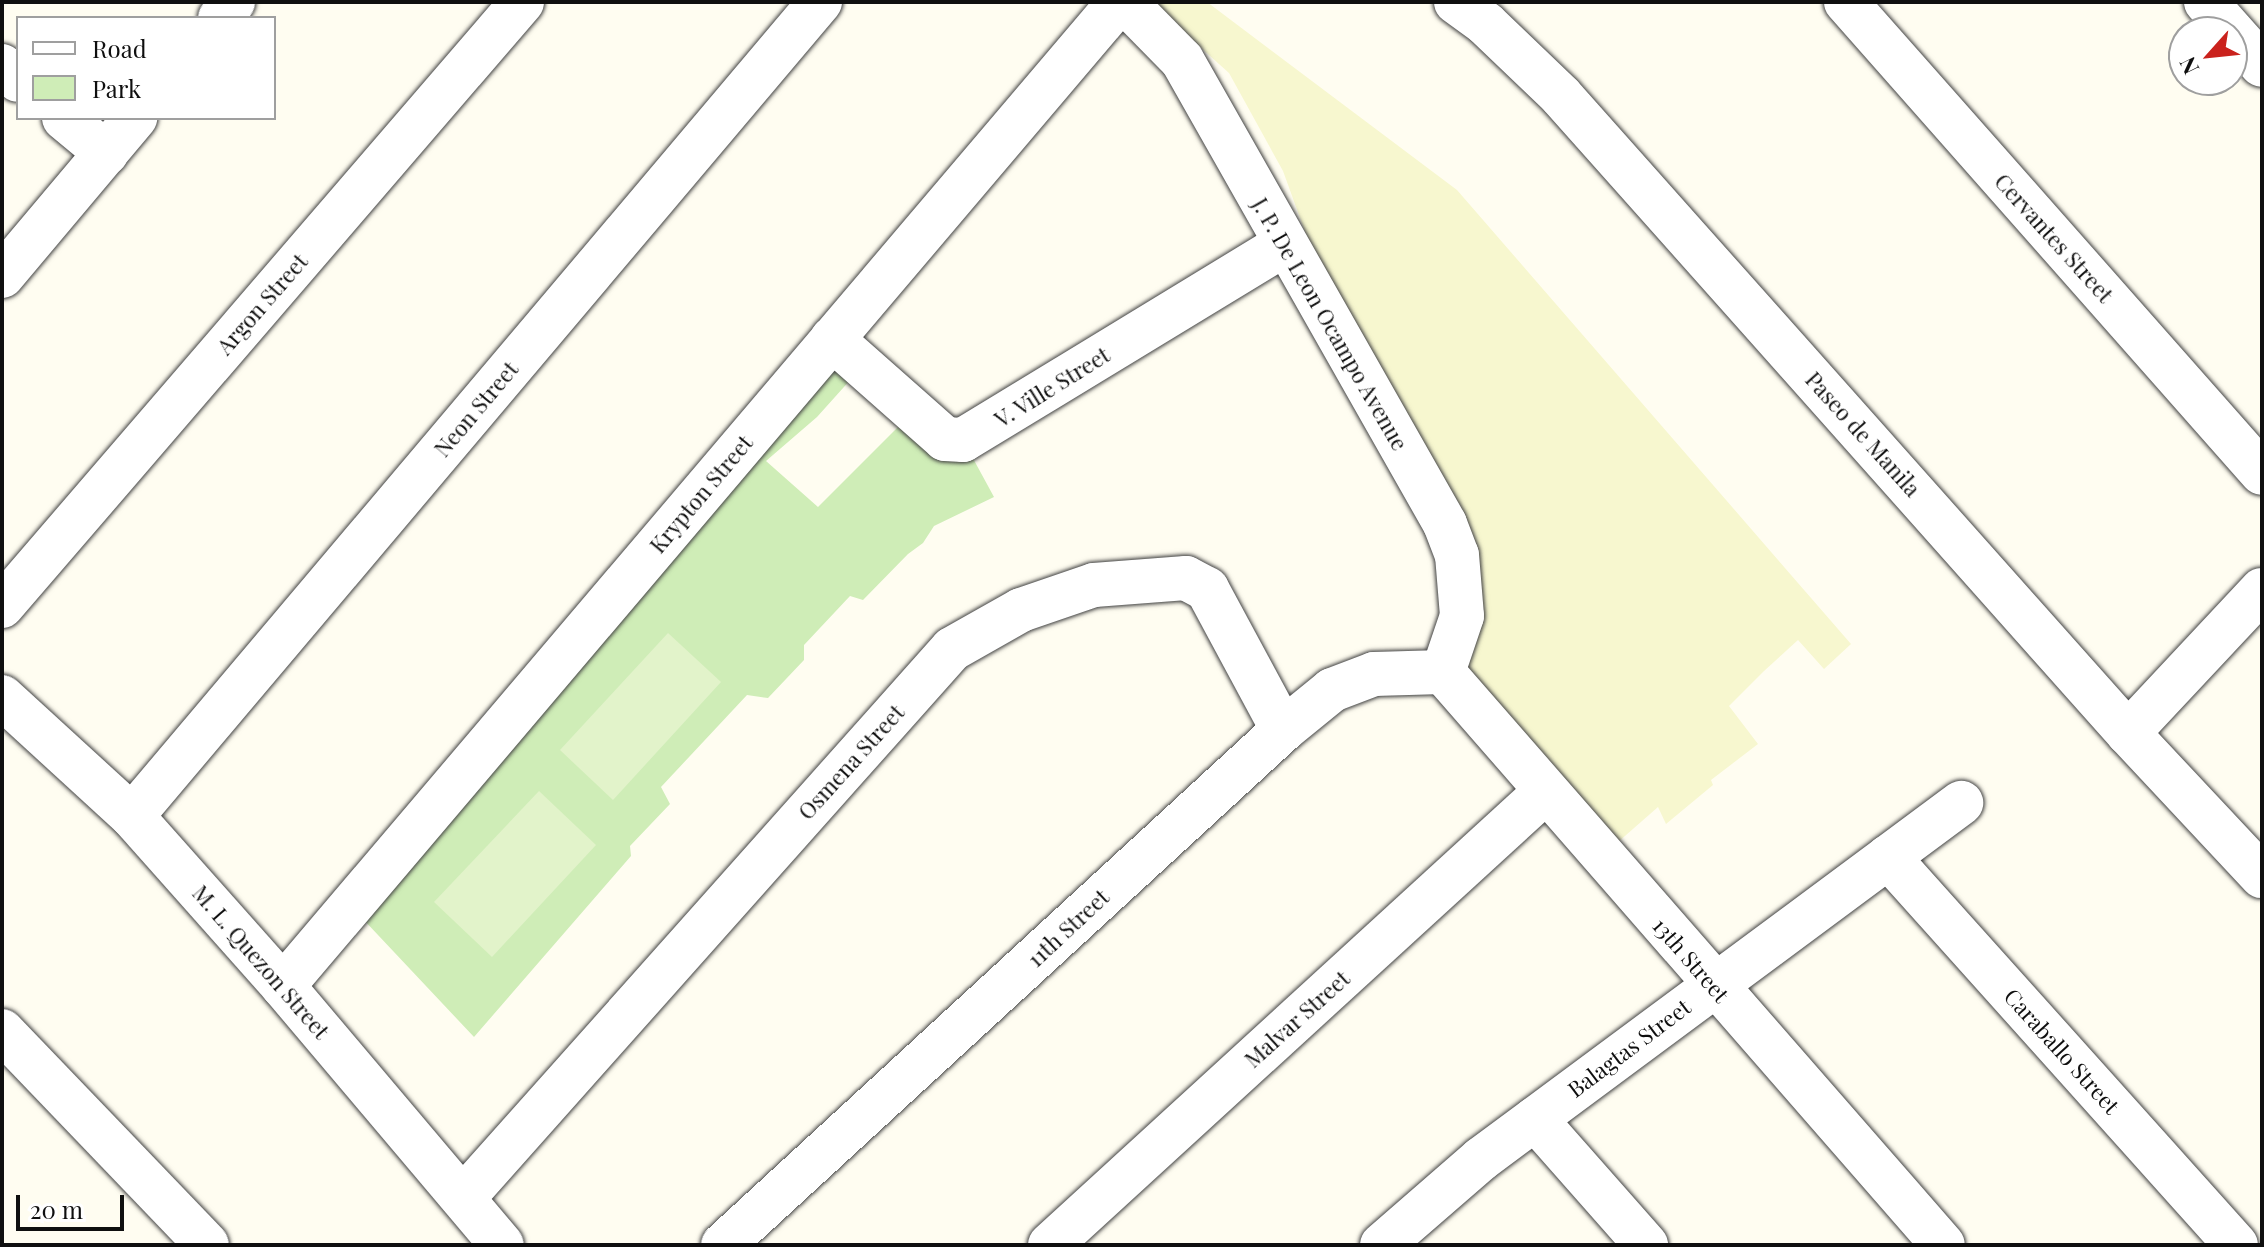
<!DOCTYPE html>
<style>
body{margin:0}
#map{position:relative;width:2264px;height:1247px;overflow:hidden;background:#fffdf1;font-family:"Playfair Display",serif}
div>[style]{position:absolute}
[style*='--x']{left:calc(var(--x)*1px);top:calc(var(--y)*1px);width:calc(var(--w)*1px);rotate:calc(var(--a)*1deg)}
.farmland>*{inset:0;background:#f7f7cf}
.green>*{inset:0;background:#cfedb7}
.pitch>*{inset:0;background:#e2f3ca}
.roads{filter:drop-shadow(0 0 2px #424242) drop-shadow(0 0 2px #424242)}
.minor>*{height:44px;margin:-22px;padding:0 22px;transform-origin:22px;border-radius:22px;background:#fff}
span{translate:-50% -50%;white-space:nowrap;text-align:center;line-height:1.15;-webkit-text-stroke:8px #fff;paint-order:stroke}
.street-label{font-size:22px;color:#0f0f0f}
.frame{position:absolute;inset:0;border:4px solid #0f0f0f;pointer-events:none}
.legend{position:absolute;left:16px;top:16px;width:260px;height:104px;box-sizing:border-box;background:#fff;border:2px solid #9f9f9f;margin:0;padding:10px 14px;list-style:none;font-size:24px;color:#0f0f0f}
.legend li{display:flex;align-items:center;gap:16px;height:40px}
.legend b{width:40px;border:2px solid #9f9f9f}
.north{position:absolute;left:2168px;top:16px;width:80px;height:80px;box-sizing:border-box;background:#fff;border:2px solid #9f9f9f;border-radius:50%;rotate:243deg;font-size:22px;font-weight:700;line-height:32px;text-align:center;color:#0f0f0f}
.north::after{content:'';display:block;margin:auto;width:28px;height:36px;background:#ca221d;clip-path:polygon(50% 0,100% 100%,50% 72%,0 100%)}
.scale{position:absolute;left:16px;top:1195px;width:108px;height:36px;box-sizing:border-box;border:4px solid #0f0f0f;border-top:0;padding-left:10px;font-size:24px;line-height:28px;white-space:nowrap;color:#0f0f0f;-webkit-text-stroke:6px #fff;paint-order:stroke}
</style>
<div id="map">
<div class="farmland">
<div style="clip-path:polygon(1150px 2px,1207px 2px,1457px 190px,1851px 644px,1824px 669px,1798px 640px,1764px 671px,1729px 706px,1758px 744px,1711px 780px,1713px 785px,1666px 824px,1658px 807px,1601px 857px,1446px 672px,1462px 616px,1319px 270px,1283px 171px,1229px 73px)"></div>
</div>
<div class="green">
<div style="clip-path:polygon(832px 339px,861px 368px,817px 417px,766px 461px,818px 507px,903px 422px,963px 440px,994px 497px,934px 526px,923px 543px,908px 554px,863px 600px,850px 596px,804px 645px,804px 660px,768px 698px,747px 695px,661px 787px,670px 804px,630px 846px,631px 856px,474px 1037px,362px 918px)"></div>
</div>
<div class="pitch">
<div style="clip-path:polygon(668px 633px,721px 682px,613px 800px,560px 750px)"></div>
<div style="clip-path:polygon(539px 791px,596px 845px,492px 957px,434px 902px)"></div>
</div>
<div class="roads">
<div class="minor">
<div style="--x:1125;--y:2;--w:81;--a:45.5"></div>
<div style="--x:1182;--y:60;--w:533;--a:60.45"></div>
<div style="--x:1445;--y:524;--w:33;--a:69"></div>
<div style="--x:1457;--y:555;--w:61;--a:85.3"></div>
<div style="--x:1462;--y:616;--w:59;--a:108.7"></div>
<div style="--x:1456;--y:2;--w:37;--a:36"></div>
<div style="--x:1486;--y:24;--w:104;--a:43.8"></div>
<div style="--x:1561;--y:96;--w:853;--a:48.33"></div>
<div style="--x:2128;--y:733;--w:196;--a:46.9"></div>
<div style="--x:1846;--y:2;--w:628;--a:48.55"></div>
<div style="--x:2206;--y:2;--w:84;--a:48.4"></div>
<div style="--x:220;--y:18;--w:21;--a:-51"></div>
<div style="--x:2;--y:66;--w:21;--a:41"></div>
<div style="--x:64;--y:118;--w:55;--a:39.8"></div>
<div style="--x:2;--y:276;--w:207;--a:-49.9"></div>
<div style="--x:832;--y:339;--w:151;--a:41.5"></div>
<div style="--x:945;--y:439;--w:18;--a:3"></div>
<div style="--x:963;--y:440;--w:376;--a:-31.3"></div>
<div style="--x:2;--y:606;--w:797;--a:-49.27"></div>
<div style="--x:1443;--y:672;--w:760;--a:48.89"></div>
<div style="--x:2;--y:697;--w:176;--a:42.5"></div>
<div style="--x:132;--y:816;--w:227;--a:48.4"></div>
<div style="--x:283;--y:986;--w:339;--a:49.8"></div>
<div style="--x:2128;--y:733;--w:196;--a:-46.9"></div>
<div style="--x:132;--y:816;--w:1066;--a:-49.8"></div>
<div style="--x:1888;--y:857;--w:521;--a:48.11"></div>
<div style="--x:283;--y:986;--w:1291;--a:-49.65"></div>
<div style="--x:2;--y:1031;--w:296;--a:46.2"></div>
<div style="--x:1535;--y:1119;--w:168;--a:48.6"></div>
<div style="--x:463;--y:1198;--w:735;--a:-48.31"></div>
<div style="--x:952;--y:649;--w:79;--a:-29.5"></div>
<div style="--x:1021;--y:610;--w:77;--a:-18.9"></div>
<div style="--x:1094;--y:585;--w:92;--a:-4.4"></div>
<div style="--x:1186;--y:578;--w:24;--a:28"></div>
<div style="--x:1207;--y:589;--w:160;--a:61.7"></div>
<div style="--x:723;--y:1245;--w:761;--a:-42.6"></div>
<div style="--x:1283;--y:730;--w:63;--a:-39.2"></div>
<div style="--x:1332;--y:690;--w:45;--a:-20.9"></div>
<div style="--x:1374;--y:674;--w:69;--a:-1.7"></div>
<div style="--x:1050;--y:1245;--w:671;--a:-42.46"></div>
<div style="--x:1382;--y:1245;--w:131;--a:-41"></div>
<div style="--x:1481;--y:1159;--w:598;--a:-36.56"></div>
</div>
</div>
<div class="street-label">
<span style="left:2054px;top:238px;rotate:48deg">Cervantes Street</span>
<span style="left:262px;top:304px;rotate:-49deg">Argon Street</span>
<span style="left:1330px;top:324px;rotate:60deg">J. P. De Leon Ocampo Avenue</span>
<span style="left:1052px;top:387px;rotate:-32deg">V. Ville Street</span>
<span style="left:476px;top:409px;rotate:-50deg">Neon Street</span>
<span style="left:1863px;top:434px;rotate:48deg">Paseo de Manila</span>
<span style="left:701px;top:494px;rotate:-50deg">Krypton Street</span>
<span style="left:851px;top:762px;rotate:-48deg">Osmena Street</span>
<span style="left:1068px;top:928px;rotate:-43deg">11th Street</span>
<span style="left:1691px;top:960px;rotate:49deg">13th Street</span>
<span style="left:261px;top:962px;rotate:49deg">M. L. Quezon Street</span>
<span style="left:1297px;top:1019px;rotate:-42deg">Malvar Street</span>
<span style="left:1629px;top:1048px;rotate:-37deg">Balagtas Street</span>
<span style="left:2062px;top:1051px;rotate:48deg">Caraballo Street</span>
</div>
<div class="frame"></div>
<ul class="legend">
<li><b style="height:10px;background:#fff"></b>Road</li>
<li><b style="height:22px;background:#cfedb7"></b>Park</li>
</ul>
<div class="north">N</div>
<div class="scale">20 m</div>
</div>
